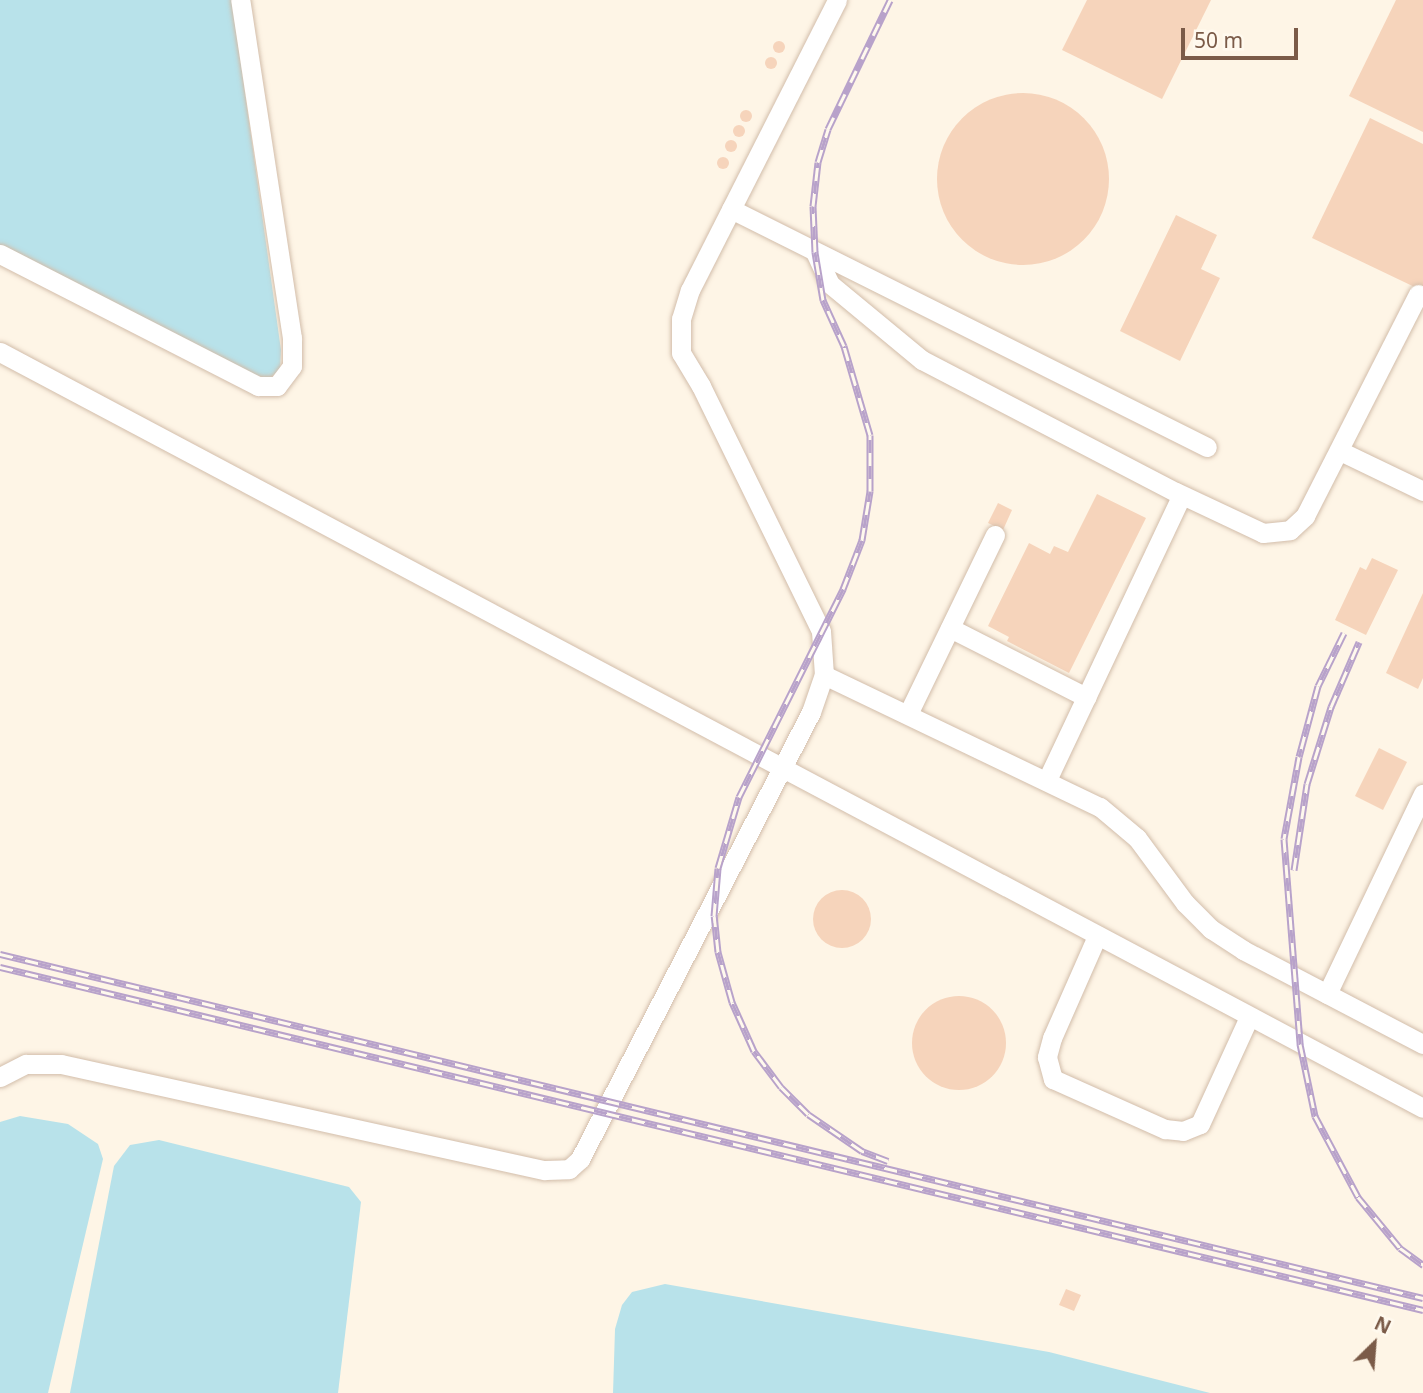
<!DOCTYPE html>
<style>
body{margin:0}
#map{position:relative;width:1423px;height:1393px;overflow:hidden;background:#fef5e6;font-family:"Noto Sans",sans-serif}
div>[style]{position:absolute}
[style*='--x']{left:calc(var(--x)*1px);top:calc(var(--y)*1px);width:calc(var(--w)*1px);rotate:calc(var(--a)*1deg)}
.water>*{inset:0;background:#b8e2ea}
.building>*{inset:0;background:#f6d4bb}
.round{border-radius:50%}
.roads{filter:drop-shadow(0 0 2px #d2bdaa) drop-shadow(0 0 2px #d2bdaa)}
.minor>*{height:19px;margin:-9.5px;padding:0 9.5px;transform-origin:9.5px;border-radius:9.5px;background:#fff}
.rail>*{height:7px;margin-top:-3.5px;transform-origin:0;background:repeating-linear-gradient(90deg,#fff9ee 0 13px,#b8a2ca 0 26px);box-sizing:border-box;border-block:2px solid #b8a2ca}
span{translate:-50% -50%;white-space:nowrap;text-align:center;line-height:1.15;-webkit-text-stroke:7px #fff9ee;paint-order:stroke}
.north{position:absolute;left:1339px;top:1309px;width:70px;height:70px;-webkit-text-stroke:5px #fff9ee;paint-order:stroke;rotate:25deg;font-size:19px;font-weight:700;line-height:28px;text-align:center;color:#7b5b48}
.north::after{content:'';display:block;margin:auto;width:24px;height:32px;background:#7b5b48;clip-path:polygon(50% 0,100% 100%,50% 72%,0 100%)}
.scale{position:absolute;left:1181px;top:28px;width:117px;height:32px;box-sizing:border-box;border:4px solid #7b5b48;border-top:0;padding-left:9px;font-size:21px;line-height:24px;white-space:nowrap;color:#7b5b48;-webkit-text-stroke:5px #fff9ee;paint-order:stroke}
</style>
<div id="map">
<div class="water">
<div style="clip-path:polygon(0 0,232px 0,281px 350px,280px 369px,269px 379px,249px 373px,0 247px)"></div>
<div style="clip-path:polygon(20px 1116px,68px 1124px,98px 1144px,103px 1159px,48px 1393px,0 1393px,0 1122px)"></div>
<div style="clip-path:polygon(159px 1140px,349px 1187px,361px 1202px,338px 1393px,70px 1393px,114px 1166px,130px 1145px)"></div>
<div style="clip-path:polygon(665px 1284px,1049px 1352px,1210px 1393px,613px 1393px,615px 1329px,622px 1305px,632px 1292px)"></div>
</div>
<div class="building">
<div style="clip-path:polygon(1087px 0,1211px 0,1162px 99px,1062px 50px)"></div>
<div style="clip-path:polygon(1396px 0,1423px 0,1423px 132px,1349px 96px)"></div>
<div class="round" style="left:773px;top:41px;width:12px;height:12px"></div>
<div class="round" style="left:765px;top:57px;width:12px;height:12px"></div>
<div class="round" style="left:937px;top:93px;width:172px;height:172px"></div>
<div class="round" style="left:740px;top:110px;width:12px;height:12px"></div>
<div style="clip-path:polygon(1370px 118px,1423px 144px,1423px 291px,1312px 238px)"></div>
<div class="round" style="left:733px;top:125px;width:12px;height:12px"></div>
<div class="round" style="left:725px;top:140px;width:12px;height:12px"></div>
<div class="round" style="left:717px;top:157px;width:12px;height:12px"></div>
<div style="clip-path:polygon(1176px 215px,1217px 235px,1201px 269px,1220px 278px,1180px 361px,1120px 331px)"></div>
<div style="clip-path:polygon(1097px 494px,1146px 518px,1069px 673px,1007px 641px,1009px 637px,988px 626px,1029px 543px,1050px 554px,1054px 546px,1068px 552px)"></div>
<div style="clip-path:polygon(998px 503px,1012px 510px,1003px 530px,988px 523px)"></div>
<div style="clip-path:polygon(1372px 558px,1398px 570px,1366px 635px,1335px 620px,1360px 567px,1366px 570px)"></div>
<div style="clip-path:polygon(1423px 593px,1423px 678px,1418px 689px,1386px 673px)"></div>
<div style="clip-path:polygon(1379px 748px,1407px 762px,1383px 810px,1355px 796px)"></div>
<div class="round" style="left:813px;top:890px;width:58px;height:58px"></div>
<div class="round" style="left:912px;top:996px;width:94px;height:94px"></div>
<div style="clip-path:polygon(1066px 1289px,1081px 1295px,1074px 1311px,1059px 1305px)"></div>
</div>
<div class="roads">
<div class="minor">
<div style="--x:731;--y:209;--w:532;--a:26.57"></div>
<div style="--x:815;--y:252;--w:35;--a:65"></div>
<div style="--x:830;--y:284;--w:119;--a:39.6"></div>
<div style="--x:922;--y:360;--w:286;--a:27.5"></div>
<div style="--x:1176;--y:492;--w:96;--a:25.2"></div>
<div style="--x:1263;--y:533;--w:27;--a:-6"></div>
<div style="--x:1290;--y:530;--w:21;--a:-43"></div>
<div style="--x:1305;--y:516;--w:249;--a:-63"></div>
<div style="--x:0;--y:254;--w:290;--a:27.1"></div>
<div style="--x:258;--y:386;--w:19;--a:0"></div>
<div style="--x:277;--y:386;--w:25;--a:-53"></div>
<div style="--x:292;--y:366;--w:28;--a:-90"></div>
<div style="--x:292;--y:338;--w:342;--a:-98.7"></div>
<div style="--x:0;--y:352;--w:1611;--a:27.98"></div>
<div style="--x:1340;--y:451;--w:92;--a:25.7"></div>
<div style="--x:950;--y:628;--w:153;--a:26.9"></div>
<div style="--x:824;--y:675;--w:306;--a:25.6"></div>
<div style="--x:1100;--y:807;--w:48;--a:40"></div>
<div style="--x:1137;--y:838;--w:81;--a:53.6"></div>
<div style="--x:1185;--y:903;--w:37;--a:45"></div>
<div style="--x:1211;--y:929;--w:38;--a:33"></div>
<div style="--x:1243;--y:950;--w:203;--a:27.6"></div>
<div style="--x:908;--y:714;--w:199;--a:-64.1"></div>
<div style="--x:1047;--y:780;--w:315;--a:-64.7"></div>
<div style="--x:1097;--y:936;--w:111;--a:113.8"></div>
<div style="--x:1052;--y:1038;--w:20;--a:105"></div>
<div style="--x:1047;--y:1057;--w:23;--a:75"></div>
<div style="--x:1053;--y:1079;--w:123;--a:24.1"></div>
<div style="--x:1165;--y:1129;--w:18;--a:6"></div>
<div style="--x:1183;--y:1131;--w:18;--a:-22"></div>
<div style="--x:1200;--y:1124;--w:118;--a:-65.4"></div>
<div style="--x:1327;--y:994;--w:222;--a:-64.4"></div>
<div style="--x:0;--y:1077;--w:29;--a:-27"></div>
<div style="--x:26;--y:1064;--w:35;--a:0"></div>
<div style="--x:61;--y:1064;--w:495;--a:12.4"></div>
<div style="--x:545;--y:1170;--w:24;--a:-2"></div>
<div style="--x:569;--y:1169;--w:15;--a:-42"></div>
<div style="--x:580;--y:1159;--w:503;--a:-62.67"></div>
<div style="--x:811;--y:712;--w:39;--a:-71"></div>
<div style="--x:824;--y:675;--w:44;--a:-93.9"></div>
<div style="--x:821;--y:631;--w:273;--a:-116.1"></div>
<div style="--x:701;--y:386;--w:39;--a:-121"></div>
<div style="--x:681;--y:353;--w:34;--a:-90"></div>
<div style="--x:681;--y:319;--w:30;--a:-73"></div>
<div style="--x:690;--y:290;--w:325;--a:-63.1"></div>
</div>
</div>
<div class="rail">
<div style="--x:1344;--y:633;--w:59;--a:116.1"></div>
<div style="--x:1318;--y:686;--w:73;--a:105"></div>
<div style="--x:1299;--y:757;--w:83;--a:100.4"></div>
<div style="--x:1284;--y:839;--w:206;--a:85.5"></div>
<div style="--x:1300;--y:1044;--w:74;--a:78.2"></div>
<div style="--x:1315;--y:1116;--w:92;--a:62"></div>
<div style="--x:1358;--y:1197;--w:66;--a:50.5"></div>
<div style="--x:1400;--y:1248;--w:29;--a:36"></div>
<div style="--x:1294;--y:870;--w:87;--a:-81.4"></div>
<div style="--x:1307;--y:784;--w:81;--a:-72.7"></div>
<div style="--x:1331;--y:707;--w:71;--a:-66.7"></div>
<div style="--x:0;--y:954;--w:1464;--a:13.59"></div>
<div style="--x:0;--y:967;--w:1464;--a:13.55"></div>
<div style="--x:888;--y:1161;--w:28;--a:-159"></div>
<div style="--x:862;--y:1151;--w:65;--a:-145.6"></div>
<div style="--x:808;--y:1114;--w:38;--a:-135"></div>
<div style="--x:781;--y:1087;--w:45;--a:-126.9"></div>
<div style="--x:754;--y:1051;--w:54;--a:-114.2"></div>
<div style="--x:732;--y:1002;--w:52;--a:-105.6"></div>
<div style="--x:718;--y:952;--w:36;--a:-96"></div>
<div style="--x:714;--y:916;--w:48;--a:-85.2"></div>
<div style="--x:718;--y:868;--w:74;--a:-73.5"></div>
<div style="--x:739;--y:797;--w:233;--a:-63.4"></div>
<div style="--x:843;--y:589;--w:53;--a:-68.8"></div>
<div style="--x:862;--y:540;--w:50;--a:-80.7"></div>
<div style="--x:870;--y:491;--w:56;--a:-90"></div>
<div style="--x:870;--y:435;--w:93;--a:-106.3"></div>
<div style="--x:844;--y:346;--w:51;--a:-114.5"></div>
<div style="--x:823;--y:300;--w:49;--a:-99.5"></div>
<div style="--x:815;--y:252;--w:46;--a:-92.5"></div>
<div style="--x:813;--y:206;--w:44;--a:-83.5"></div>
<div style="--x:818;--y:162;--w:34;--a:-73"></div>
<div style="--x:828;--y:129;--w:143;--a:-64.3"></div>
</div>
<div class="north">N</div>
<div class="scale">50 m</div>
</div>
